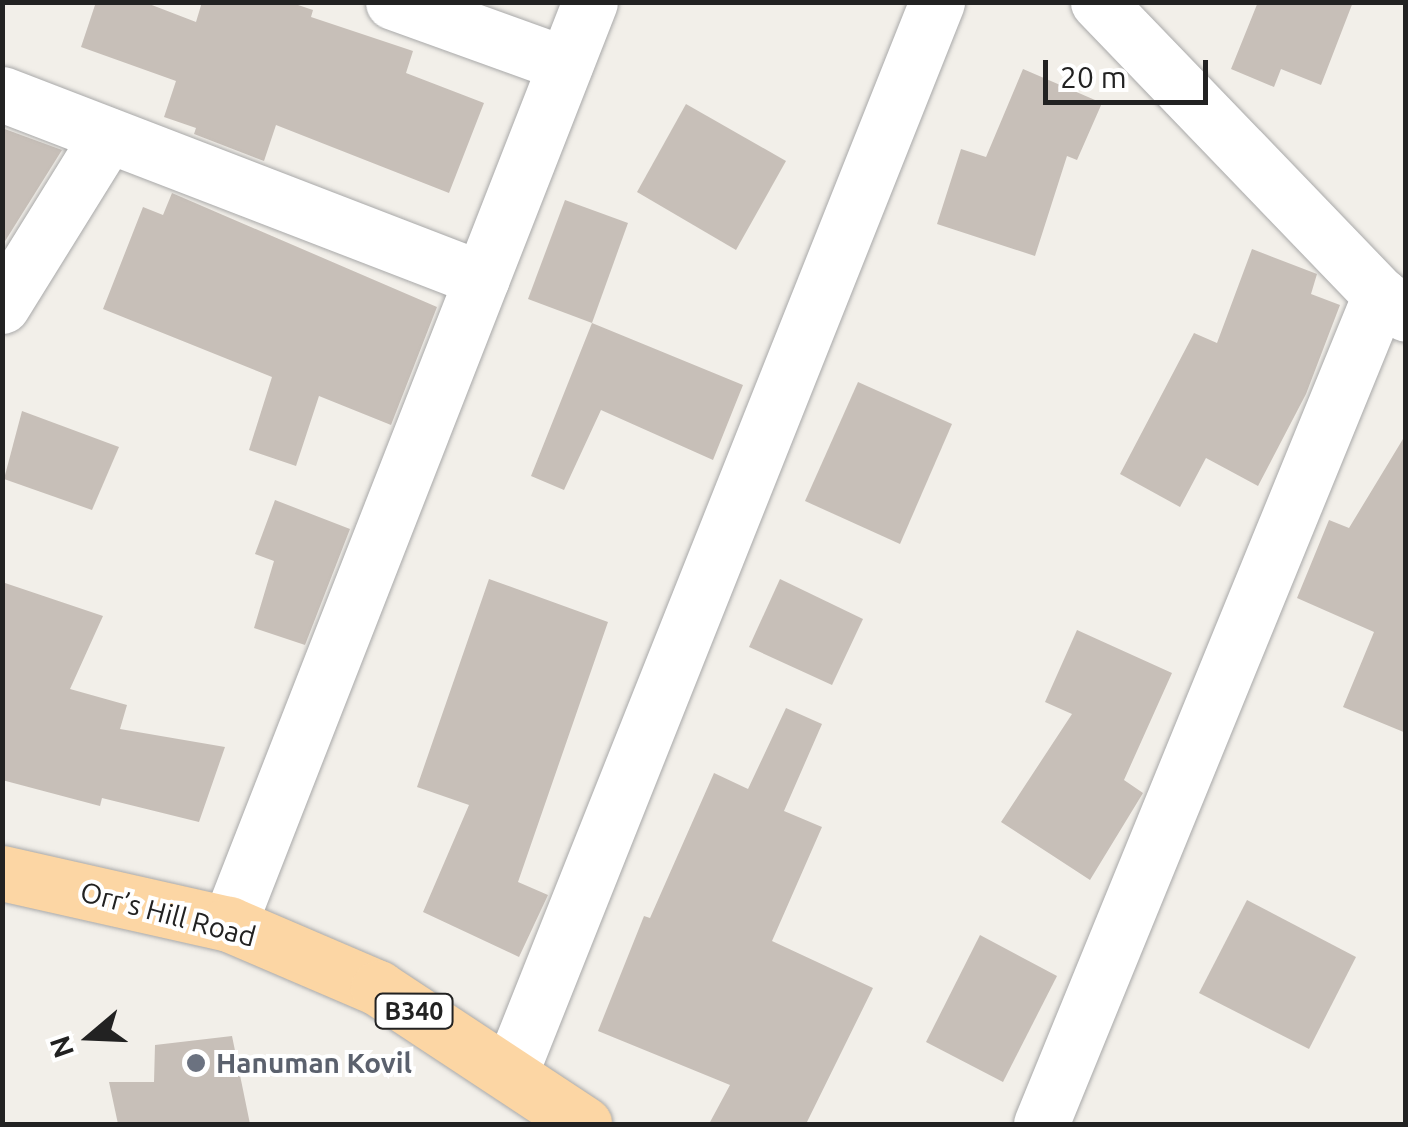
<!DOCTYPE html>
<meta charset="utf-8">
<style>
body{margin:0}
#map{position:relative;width:1408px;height:1127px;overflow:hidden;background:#f2efe9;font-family:Ubuntu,sans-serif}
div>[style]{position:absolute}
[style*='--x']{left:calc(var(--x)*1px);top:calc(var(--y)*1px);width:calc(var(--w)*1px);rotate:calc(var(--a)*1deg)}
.building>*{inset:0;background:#c7bfb8}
.roads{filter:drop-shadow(0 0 2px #a9a9a9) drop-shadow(0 0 2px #a9a9a9)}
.minor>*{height:55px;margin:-27.5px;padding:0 27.5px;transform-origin:27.5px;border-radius:27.5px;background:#fff}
.major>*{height:55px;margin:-27.5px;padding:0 27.5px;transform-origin:27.5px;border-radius:27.5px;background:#fcd6a4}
.dots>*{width:28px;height:28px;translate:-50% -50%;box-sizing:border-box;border:5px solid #fff;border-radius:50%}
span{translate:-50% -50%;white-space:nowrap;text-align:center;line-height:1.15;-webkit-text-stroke:8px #fff;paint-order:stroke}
.shield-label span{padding:2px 8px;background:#fff;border:2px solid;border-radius:8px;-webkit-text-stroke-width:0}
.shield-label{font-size:25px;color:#222;font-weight:700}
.street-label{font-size:28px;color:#222}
.worship-label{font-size:28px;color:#5b616d;font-weight:700}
.left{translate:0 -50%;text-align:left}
.frame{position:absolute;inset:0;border:5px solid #222;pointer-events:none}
.north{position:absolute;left:40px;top:987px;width:100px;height:100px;-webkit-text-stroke:8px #fff;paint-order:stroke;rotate:251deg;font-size:28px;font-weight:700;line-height:40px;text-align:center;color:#222}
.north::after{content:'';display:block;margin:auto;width:35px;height:45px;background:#222;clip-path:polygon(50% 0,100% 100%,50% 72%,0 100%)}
.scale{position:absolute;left:1043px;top:60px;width:165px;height:45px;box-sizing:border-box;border:5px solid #222;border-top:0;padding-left:12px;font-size:30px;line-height:35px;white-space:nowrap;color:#222;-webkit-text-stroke:8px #fff;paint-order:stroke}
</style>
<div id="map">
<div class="building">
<div style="clip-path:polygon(96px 2px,144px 2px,196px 22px,202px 2px,289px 2px,313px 10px,311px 17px,413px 51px,406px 73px,484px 103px,449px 193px,276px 125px,264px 161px,194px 134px,196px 128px,164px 117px,176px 81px,81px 47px)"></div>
<div style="clip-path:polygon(1258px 2px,1353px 2px,1321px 85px,1281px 69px,1274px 87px,1231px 69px)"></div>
<div style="clip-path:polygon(1023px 69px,1102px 103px,1077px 160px,1067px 156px,1035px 256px,937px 224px,961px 149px,986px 157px)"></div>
<div style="clip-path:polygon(686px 104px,786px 161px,736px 250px,637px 192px)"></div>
<div style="clip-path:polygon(2px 128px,62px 150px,2px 246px)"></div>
<div style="clip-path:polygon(172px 193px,437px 307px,391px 425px,319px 396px,296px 466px,249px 450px,272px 377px,103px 309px,143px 207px,163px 215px)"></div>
<div style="clip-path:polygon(565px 200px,628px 223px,592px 323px,528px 299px)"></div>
<div style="clip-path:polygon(1252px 249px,1317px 274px,1311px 294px,1340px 305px,1306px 394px,1258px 486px,1206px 458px,1180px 507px,1120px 474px,1194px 333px,1217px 343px)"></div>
<div style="clip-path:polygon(592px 323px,743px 385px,713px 460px,601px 410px,564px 490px,531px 476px)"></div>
<div style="clip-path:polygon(858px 382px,952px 424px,900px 544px,805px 501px)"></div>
<div style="clip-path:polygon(22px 411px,119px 447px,92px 510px,4px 479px)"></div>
<div style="clip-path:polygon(1406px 434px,1406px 733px,1343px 707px,1374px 632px,1297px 598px,1329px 520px,1349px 528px)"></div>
<div style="clip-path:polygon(275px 500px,350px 529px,305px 645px,254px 628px,274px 561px,255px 554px)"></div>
<div style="clip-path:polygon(489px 579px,608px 622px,518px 882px,548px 895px,519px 957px,423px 912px,469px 805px,417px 787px)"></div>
<div style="clip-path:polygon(780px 579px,863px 619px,832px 685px,749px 647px)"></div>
<div style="clip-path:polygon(2px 582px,103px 616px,70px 689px,127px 705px,120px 729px,225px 747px,199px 822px,102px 798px,100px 806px,2px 780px)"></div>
<div style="clip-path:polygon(1077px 630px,1172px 673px,1124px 780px,1143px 793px,1090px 880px,1001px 822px,1072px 714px,1045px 702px)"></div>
<div style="clip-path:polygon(786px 708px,822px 724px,784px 811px,822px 827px,772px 941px,873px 988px,806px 1124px,709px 1124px,730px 1085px,598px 1031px,644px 916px,650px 918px,714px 773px,748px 789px)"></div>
<div style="clip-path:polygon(1247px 900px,1356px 957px,1309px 1049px,1199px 993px)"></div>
<div style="clip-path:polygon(980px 935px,1057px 976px,1003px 1082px,926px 1042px)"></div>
<div style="clip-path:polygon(232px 1036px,250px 1124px,118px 1124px,109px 1082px,154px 1082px,155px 1045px)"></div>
</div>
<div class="roads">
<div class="minor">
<div style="--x:393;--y:2;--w:183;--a:19.8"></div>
<div style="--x:1098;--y:2;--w:407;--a:46.1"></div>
<div style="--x:1380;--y:295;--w:32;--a:36"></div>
<div style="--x:2;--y:94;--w:514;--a:21.08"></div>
<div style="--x:2;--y:306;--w:201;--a:-58.2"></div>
<div style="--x:229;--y:924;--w:990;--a:-68.62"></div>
<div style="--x:511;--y:1071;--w:1151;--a:-68.27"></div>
<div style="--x:1041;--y:1124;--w:896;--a:-67.76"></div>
</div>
<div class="major">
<div style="--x:2;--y:873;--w:233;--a:12.7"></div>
<div style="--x:229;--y:924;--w:162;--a:23.2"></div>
<div style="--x:378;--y:988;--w:247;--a:33.4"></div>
</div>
</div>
<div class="dots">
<div style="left:196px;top:1063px;background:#6b7280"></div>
</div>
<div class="shield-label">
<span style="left:414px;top:1011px">B340</span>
</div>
<div class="street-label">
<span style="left:168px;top:914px;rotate:15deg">Orr’s Hill Road</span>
</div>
<div class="worship-label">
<span class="left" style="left:216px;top:1063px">Hanuman Kovil</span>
</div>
<div class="frame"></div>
<div class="north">N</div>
<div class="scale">20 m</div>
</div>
